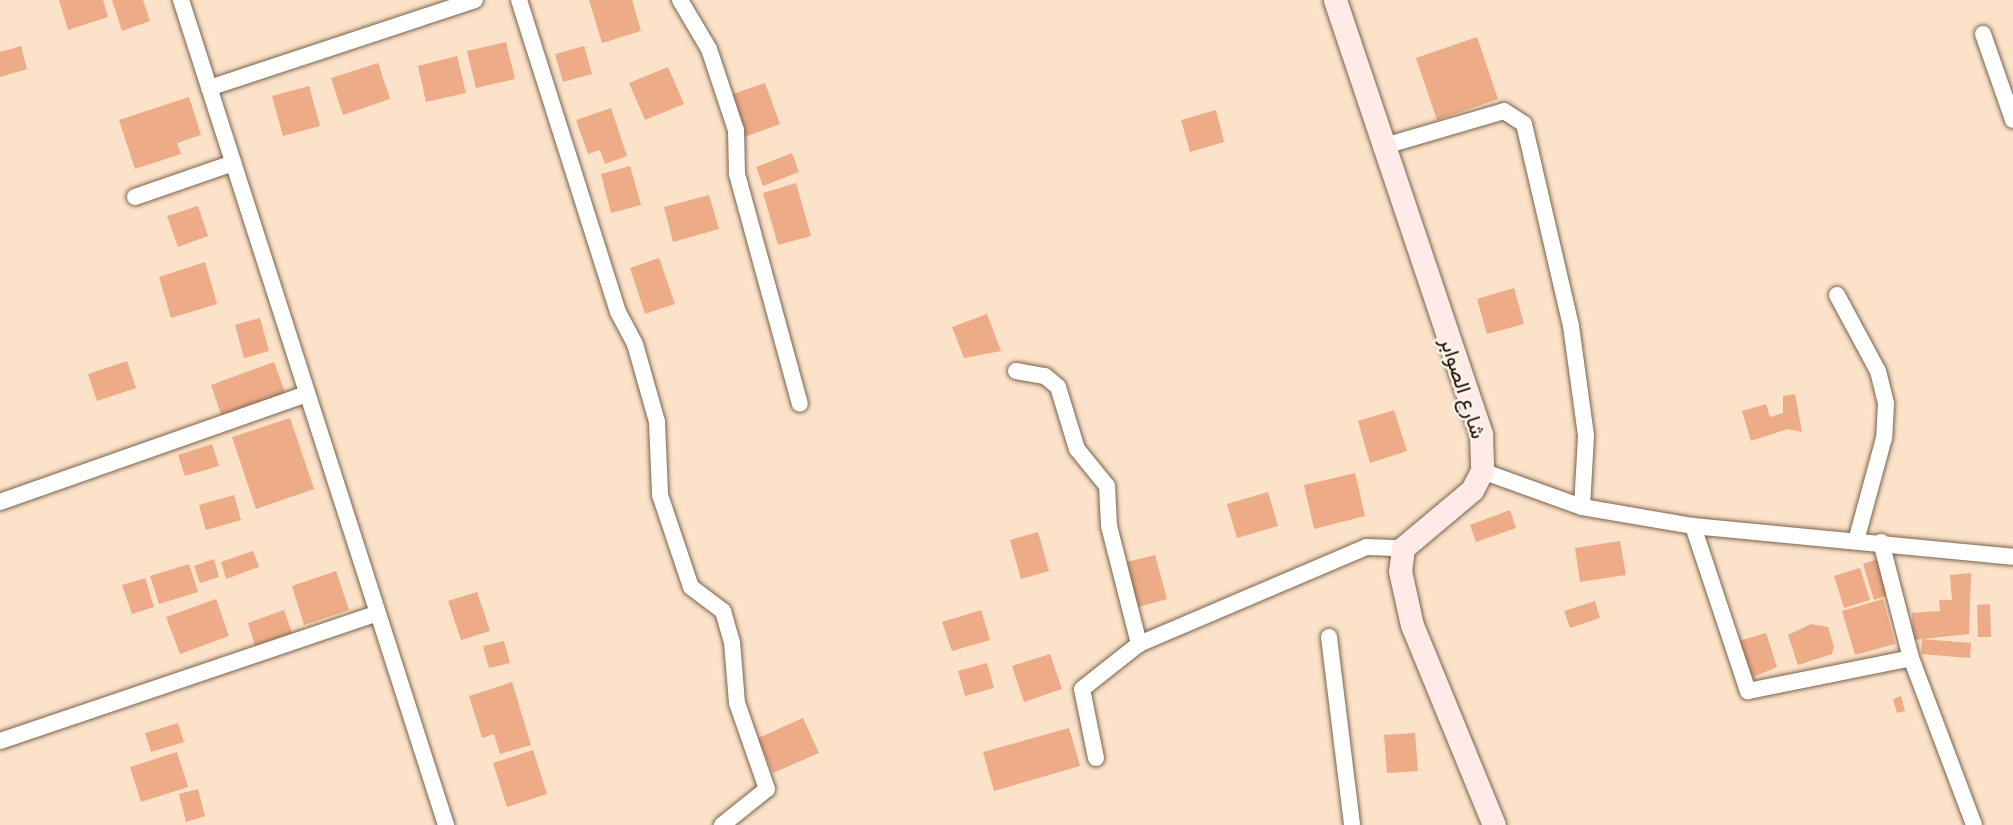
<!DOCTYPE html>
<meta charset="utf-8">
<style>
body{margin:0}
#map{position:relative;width:2013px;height:825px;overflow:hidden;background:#fce2c9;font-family:Raleway,Vazirmatn,sans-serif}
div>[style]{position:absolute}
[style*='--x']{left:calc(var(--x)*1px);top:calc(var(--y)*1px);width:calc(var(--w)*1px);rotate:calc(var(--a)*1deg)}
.building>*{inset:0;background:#eeab88}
.roads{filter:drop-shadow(0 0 2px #79634c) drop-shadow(0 0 2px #79634c)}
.street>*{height:16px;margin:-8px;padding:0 8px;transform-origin:8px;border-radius:8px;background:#fff}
.secondary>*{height:23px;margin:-11.5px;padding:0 11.5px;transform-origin:11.5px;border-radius:11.5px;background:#feeae6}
span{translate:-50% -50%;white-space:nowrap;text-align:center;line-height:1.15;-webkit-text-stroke:5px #fdf3e8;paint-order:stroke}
.street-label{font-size:21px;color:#140c05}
</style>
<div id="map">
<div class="building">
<div style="clip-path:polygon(59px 0,103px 0,108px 17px,68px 30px)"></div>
<div style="clip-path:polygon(112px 0,143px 0,150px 21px,122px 31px)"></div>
<div style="clip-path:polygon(589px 0,632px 0,641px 31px,602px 43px)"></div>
<div style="clip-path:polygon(1477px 37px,1498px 99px,1437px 120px,1416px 58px)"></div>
<div style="clip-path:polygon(506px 42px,515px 79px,476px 88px,467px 51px)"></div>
<div style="clip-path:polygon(21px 46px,27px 69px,0 77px,0 52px)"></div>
<div style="clip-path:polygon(584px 46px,592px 74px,563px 82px,555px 54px)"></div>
<div style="clip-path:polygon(457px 56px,466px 93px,426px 102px,418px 66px)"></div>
<div style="clip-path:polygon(378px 63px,390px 99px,343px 115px,331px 78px)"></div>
<div style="clip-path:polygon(668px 67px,684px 104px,645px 120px,629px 83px)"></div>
<div style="clip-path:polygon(765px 83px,780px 124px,745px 137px,730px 95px)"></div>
<div style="clip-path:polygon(309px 86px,320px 126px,283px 136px,272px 96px)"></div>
<div style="clip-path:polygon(189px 97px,201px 135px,177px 143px,181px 154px,135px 169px,119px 120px)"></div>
<div style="clip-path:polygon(611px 108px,627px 156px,605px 164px,600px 150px,588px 154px,576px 120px)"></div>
<div style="clip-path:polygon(1216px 110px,1224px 142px,1190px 152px,1181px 120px)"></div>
<div style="clip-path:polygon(792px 153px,799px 172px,763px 186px,756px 167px)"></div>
<div style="clip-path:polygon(630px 166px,641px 205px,611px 213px,601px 174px)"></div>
<div style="clip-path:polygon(796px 183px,811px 236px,778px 245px,763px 193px)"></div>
<div style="clip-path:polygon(709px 195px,719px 229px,673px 242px,664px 207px)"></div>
<div style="clip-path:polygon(198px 206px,208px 236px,178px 247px,167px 216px)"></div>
<div style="clip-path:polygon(659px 258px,675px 304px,645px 314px,630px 268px)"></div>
<div style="clip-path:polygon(205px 262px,217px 304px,171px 318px,159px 277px)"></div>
<div style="clip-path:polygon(1514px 288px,1524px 324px,1487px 334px,1477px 299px)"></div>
<div style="clip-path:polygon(987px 314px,1001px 351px,964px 358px,952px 327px)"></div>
<div style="clip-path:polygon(260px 318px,269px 351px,244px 358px,235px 325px)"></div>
<div style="clip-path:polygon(127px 361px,136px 388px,97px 401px,88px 374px)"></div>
<div style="clip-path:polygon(274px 362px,286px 395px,222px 417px,211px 385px)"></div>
<div style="clip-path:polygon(1795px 394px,1802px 432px,1788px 429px,1751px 441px,1742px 411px,1766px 404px,1770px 417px,1783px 413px,1783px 396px)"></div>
<div style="clip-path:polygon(1394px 410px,1407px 451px,1370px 463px,1358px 421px)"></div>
<div style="clip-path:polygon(290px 418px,314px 489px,256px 509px,232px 437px)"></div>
<div style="clip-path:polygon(212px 444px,219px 466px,185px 476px,178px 455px)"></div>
<div style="clip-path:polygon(1355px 473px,1365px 516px,1314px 529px,1304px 485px)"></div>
<div style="clip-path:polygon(1268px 492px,1278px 526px,1237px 538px,1227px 504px)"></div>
<div style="clip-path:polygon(234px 495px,241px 520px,206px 530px,199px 505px)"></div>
<div style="clip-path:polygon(1510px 510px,1516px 528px,1476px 542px,1470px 525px)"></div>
<div style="clip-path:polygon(1038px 532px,1049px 571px,1021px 579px,1010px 540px)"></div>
<div style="clip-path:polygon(1620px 541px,1626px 575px,1580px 582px,1575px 548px)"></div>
<div style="clip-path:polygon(253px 551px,259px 567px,226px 579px,221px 562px)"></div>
<div style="clip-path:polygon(1155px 555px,1167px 599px,1135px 608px,1123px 563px)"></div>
<div style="clip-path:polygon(214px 559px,219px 577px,200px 583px,194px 566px)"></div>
<div style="clip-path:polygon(1878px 559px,1889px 595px,1874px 600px,1863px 564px)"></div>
<div style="clip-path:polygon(189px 564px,198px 592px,159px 604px,150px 576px)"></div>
<div style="clip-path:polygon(1860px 568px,1870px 600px,1844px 608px,1834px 576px)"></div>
<div style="clip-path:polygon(336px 571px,349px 610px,304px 625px,292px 586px)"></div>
<div style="clip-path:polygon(1971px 573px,1969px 634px,1913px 640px,1912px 613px,1940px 611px,1939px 600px,1952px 600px,1950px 575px)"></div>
<div style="clip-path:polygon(145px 578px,154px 607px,132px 614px,122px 585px)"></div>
<div style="clip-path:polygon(477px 592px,490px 631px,461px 640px,448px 601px)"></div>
<div style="clip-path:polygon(216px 599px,229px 636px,180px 654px,166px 617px)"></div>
<div style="clip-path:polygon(1883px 599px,1895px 644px,1855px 655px,1842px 611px)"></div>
<div style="clip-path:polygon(1595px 601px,1600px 618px,1570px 628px,1564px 611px)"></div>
<div style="clip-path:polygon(1990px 604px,1991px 637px,1978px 637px,1977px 605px)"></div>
<div style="clip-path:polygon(284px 610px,292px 633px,255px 646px,248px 623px)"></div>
<div style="clip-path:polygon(981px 610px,990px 640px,952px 651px,942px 622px)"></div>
<div style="clip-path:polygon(1811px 624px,1828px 627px,1834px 647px,1832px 654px,1798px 665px,1788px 635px)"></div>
<div style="clip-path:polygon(1766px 633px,1777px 667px,1749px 679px,1729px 644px)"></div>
<div style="clip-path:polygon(1922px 639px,1971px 643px,1970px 658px,1921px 654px)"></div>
<div style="clip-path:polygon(504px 641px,510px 663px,489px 668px,483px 646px)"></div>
<div style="clip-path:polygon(1050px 654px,1062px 689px,1024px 702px,1012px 666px)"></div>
<div style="clip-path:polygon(987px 663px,994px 688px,965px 696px,958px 671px)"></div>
<div style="clip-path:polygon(512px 682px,531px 745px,500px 754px,494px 734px,482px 738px,469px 696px)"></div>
<div style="clip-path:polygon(1901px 696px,1905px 711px,1897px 713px,1893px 699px)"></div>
<div style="clip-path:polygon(803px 718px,819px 753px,773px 773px,758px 738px)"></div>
<div style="clip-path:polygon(178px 723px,184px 742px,151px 752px,145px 733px)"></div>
<div style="clip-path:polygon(1069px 728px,1080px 766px,994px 791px,983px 752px)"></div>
<div style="clip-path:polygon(1415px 733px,1418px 771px,1387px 773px,1384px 735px)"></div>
<div style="clip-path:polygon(533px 750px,547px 794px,507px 807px,493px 763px)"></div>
<div style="clip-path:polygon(177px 752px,188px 787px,141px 802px,130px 767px)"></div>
<div style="clip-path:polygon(198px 789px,205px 816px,186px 822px,179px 794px)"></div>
</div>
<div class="roads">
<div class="street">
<div style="--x:181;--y:0;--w:867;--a:72.19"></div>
<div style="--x:519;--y:0;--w:327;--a:72.4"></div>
<div style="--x:618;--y:312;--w:36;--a:62"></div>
<div style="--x:635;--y:344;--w:81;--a:74.2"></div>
<div style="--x:657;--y:422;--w:73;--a:87.6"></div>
<div style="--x:660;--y:495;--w:97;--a:71.4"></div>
<div style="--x:691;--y:587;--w:40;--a:37"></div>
<div style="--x:723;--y:611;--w:32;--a:74"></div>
<div style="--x:732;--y:642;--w:61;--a:85.3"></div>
<div style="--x:737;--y:703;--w:91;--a:70.8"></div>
<div style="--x:767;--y:789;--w:58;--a:141.3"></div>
<div style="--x:680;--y:0;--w:57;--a:59.4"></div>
<div style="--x:709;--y:49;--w:85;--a:71.6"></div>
<div style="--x:736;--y:130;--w:44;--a:88.7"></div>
<div style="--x:737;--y:174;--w:238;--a:74.7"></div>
<div style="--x:1983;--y:34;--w:91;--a:70.8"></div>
<div style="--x:209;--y:88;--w:280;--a:-18.3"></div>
<div style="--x:1381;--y:147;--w:128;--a:-16.3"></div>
<div style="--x:1504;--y:111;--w:24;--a:33"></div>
<div style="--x:1524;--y:124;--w:207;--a:76.9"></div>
<div style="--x:1571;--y:326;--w:111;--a:82.2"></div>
<div style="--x:1586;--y:436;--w:71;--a:93.2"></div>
<div style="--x:135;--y:197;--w:104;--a:-19.1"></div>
<div style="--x:1837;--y:295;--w:86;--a:61.7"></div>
<div style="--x:1878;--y:371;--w:34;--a:76"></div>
<div style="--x:1886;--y:404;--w:34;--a:93"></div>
<div style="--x:1884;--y:438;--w:107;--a:105.2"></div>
<div style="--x:1016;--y:371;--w:29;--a:10"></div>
<div style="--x:1045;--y:376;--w:17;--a:40"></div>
<div style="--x:1058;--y:387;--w:65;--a:73"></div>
<div style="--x:1077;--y:449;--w:48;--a:51"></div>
<div style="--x:1107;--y:486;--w:40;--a:87.1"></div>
<div style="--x:1109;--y:526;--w:122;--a:75.7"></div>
<div style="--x:1482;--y:471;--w:106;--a:19.8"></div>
<div style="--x:1582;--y:507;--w:113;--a:9.7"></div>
<div style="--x:1693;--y:526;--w:321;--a:5.5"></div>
<div style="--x:0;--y:502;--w:325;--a:-19.4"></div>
<div style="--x:1693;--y:526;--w:174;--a:71.6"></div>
<div style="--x:1748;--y:691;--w:166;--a:-11.4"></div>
<div style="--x:1881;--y:542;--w:120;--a:75.5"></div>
<div style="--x:1911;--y:658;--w:178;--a:69.3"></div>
<div style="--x:1329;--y:637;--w:189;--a:83"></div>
<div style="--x:0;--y:741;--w:396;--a:-18.7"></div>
<div style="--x:1096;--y:758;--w:70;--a:-101.5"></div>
<div style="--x:1082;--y:689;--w:73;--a:-38.3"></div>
<div style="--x:1139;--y:644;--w:247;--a:-23.1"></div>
<div style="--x:1366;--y:547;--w:37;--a:2"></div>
</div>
<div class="secondary">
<div style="--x:1335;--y:0;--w:459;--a:71.4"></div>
<div style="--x:1481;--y:435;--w:36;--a:88"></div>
<div style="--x:1482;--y:471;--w:21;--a:118"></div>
<div style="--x:1472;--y:490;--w:90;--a:140"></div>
<div style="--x:1403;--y:548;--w:23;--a:97"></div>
<div style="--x:1400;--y:571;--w:55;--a:77.5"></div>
<div style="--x:1412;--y:625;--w:216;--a:67.7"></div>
</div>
</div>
<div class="street-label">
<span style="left:1463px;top:388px;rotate:72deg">شارع الصوابر</span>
</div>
</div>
